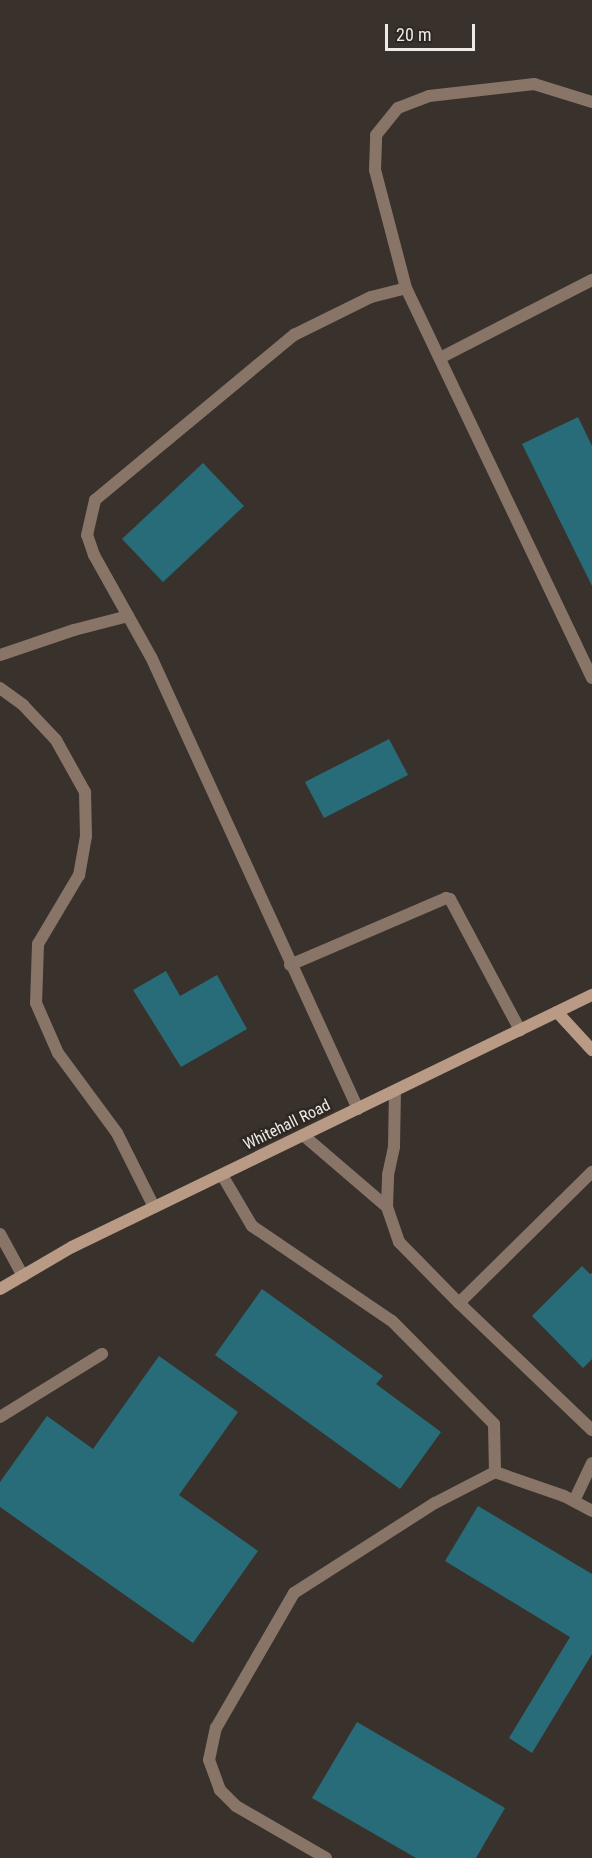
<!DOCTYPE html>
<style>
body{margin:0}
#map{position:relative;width:592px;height:1858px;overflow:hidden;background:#39322c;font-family:"Roboto Condensed",sans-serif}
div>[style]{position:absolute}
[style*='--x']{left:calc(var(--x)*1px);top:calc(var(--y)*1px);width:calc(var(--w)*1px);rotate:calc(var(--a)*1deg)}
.building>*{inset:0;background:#276c78}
.lane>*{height:12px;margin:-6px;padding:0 6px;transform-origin:6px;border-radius:6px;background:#897568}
.secondary>*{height:12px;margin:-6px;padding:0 6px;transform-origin:6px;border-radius:6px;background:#b99a84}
span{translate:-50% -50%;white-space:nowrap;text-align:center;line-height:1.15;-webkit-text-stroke:5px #2f2822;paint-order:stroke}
.street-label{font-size:16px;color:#efeae6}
.scale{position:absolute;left:385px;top:24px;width:90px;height:27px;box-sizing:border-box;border:3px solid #efeae6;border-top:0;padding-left:8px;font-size:18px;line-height:21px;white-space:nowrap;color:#efeae6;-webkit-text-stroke:4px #2f2822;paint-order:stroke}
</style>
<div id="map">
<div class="building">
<div style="clip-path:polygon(578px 417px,592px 446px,592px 586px,522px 444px)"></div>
<div style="clip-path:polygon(203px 463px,244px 506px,163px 582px,122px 539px)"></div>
<div style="clip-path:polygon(389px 739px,408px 775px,324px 818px,305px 782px)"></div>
<div style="clip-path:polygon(166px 971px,180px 996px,217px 975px,247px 1029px,181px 1067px,133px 990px)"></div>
<div style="clip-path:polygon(582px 1266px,590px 1274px,592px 1273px,592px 1359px,583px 1368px,532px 1316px)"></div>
<div style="clip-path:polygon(262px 1289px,383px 1376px,376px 1384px,441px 1432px,400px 1489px,215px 1355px)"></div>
<div style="clip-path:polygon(159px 1356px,238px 1412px,179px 1495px,258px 1551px,193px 1643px,0 1507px,0 1482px,47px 1416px,93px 1449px)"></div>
<div style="clip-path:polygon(478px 1506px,592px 1574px,592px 1654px,532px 1753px,509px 1738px,570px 1637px,445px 1561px)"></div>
<div style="clip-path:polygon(357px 1722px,505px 1808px,476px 1858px,416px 1858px,312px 1798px)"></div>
</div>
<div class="lane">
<div style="--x:406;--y:288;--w:122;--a:-104.7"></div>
<div style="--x:375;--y:170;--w:35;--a:-88"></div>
<div style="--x:376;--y:135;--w:35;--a:-51"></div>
<div style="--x:398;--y:108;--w:33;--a:-21"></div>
<div style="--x:429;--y:96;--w:106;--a:-6.5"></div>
<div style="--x:534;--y:84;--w:61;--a:17.2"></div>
<div style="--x:440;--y:358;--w:171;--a:-27.2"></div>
<div style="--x:0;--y:655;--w:78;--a:-18.7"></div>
<div style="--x:74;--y:630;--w:56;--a:-14.5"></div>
<div style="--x:0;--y:688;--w:29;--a:36"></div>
<div style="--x:23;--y:705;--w:48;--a:46.7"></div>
<div style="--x:56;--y:740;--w:60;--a:60.9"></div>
<div style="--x:85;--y:792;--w:44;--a:88.7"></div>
<div style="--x:86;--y:836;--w:40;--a:100"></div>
<div style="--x:79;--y:875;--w:80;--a:120.7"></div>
<div style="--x:38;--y:944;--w:59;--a:91.9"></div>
<div style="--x:36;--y:1003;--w:55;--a:66.3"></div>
<div style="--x:58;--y:1053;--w:99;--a:53.6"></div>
<div style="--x:117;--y:1133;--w:83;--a:63.4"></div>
<div style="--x:290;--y:965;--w:170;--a:-23.2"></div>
<div style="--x:446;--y:898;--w:4;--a:14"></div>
<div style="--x:450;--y:899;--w:149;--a:61.9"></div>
<div style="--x:358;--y:1109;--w:497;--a:-114.6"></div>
<div style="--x:151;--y:657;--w:117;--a:-119.2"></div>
<div style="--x:94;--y:555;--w:21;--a:-109"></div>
<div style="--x:87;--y:535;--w:36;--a:-77"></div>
<div style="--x:95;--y:500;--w:259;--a:-39.7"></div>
<div style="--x:294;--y:335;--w:86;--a:-26.3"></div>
<div style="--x:371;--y:297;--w:36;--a:-14"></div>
<div style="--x:406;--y:288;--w:432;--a:64.5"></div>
<div style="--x:303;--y:1135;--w:111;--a:40.6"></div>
<div style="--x:387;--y:1207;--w:32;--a:-88"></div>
<div style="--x:388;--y:1175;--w:29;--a:-78"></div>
<div style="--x:394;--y:1147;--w:56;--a:-89"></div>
<div style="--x:222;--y:1175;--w:59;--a:59.5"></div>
<div style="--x:252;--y:1226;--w:169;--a:34.2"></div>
<div style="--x:392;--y:1321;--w:145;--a:45.3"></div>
<div style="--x:494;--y:1424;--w:48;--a:88.8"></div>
<div style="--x:495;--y:1472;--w:73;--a:19.2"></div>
<div style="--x:564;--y:1496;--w:32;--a:28"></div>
<div style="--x:387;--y:1207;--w:37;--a:71"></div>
<div style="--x:399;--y:1242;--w:86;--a:45.5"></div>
<div style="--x:459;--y:1303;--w:187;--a:-44.6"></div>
<div style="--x:0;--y:1234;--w:48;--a:61.3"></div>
<div style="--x:459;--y:1303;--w:184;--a:43.7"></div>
<div style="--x:0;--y:1417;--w:120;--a:-31.7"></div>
<div style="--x:574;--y:1501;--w:42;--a:-64.7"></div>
<div style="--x:326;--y:1858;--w:104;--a:-150"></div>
<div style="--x:236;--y:1806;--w:23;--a:-135"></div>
<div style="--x:220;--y:1790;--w:32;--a:-110"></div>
<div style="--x:209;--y:1760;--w:33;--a:-78"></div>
<div style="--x:216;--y:1728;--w:156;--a:-60"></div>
<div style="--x:294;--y:1593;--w:167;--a:-32.6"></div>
<div style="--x:435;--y:1503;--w:68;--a:-27.3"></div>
</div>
<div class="secondary">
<div style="--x:557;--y:1012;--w:52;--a:47.4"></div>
<div style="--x:0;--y:1289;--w:83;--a:-30.3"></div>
<div style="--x:72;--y:1247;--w:578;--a:-25.86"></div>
</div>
<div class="street-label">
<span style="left:287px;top:1125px;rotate:-26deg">Whitehall Road</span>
</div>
<div class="scale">20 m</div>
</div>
